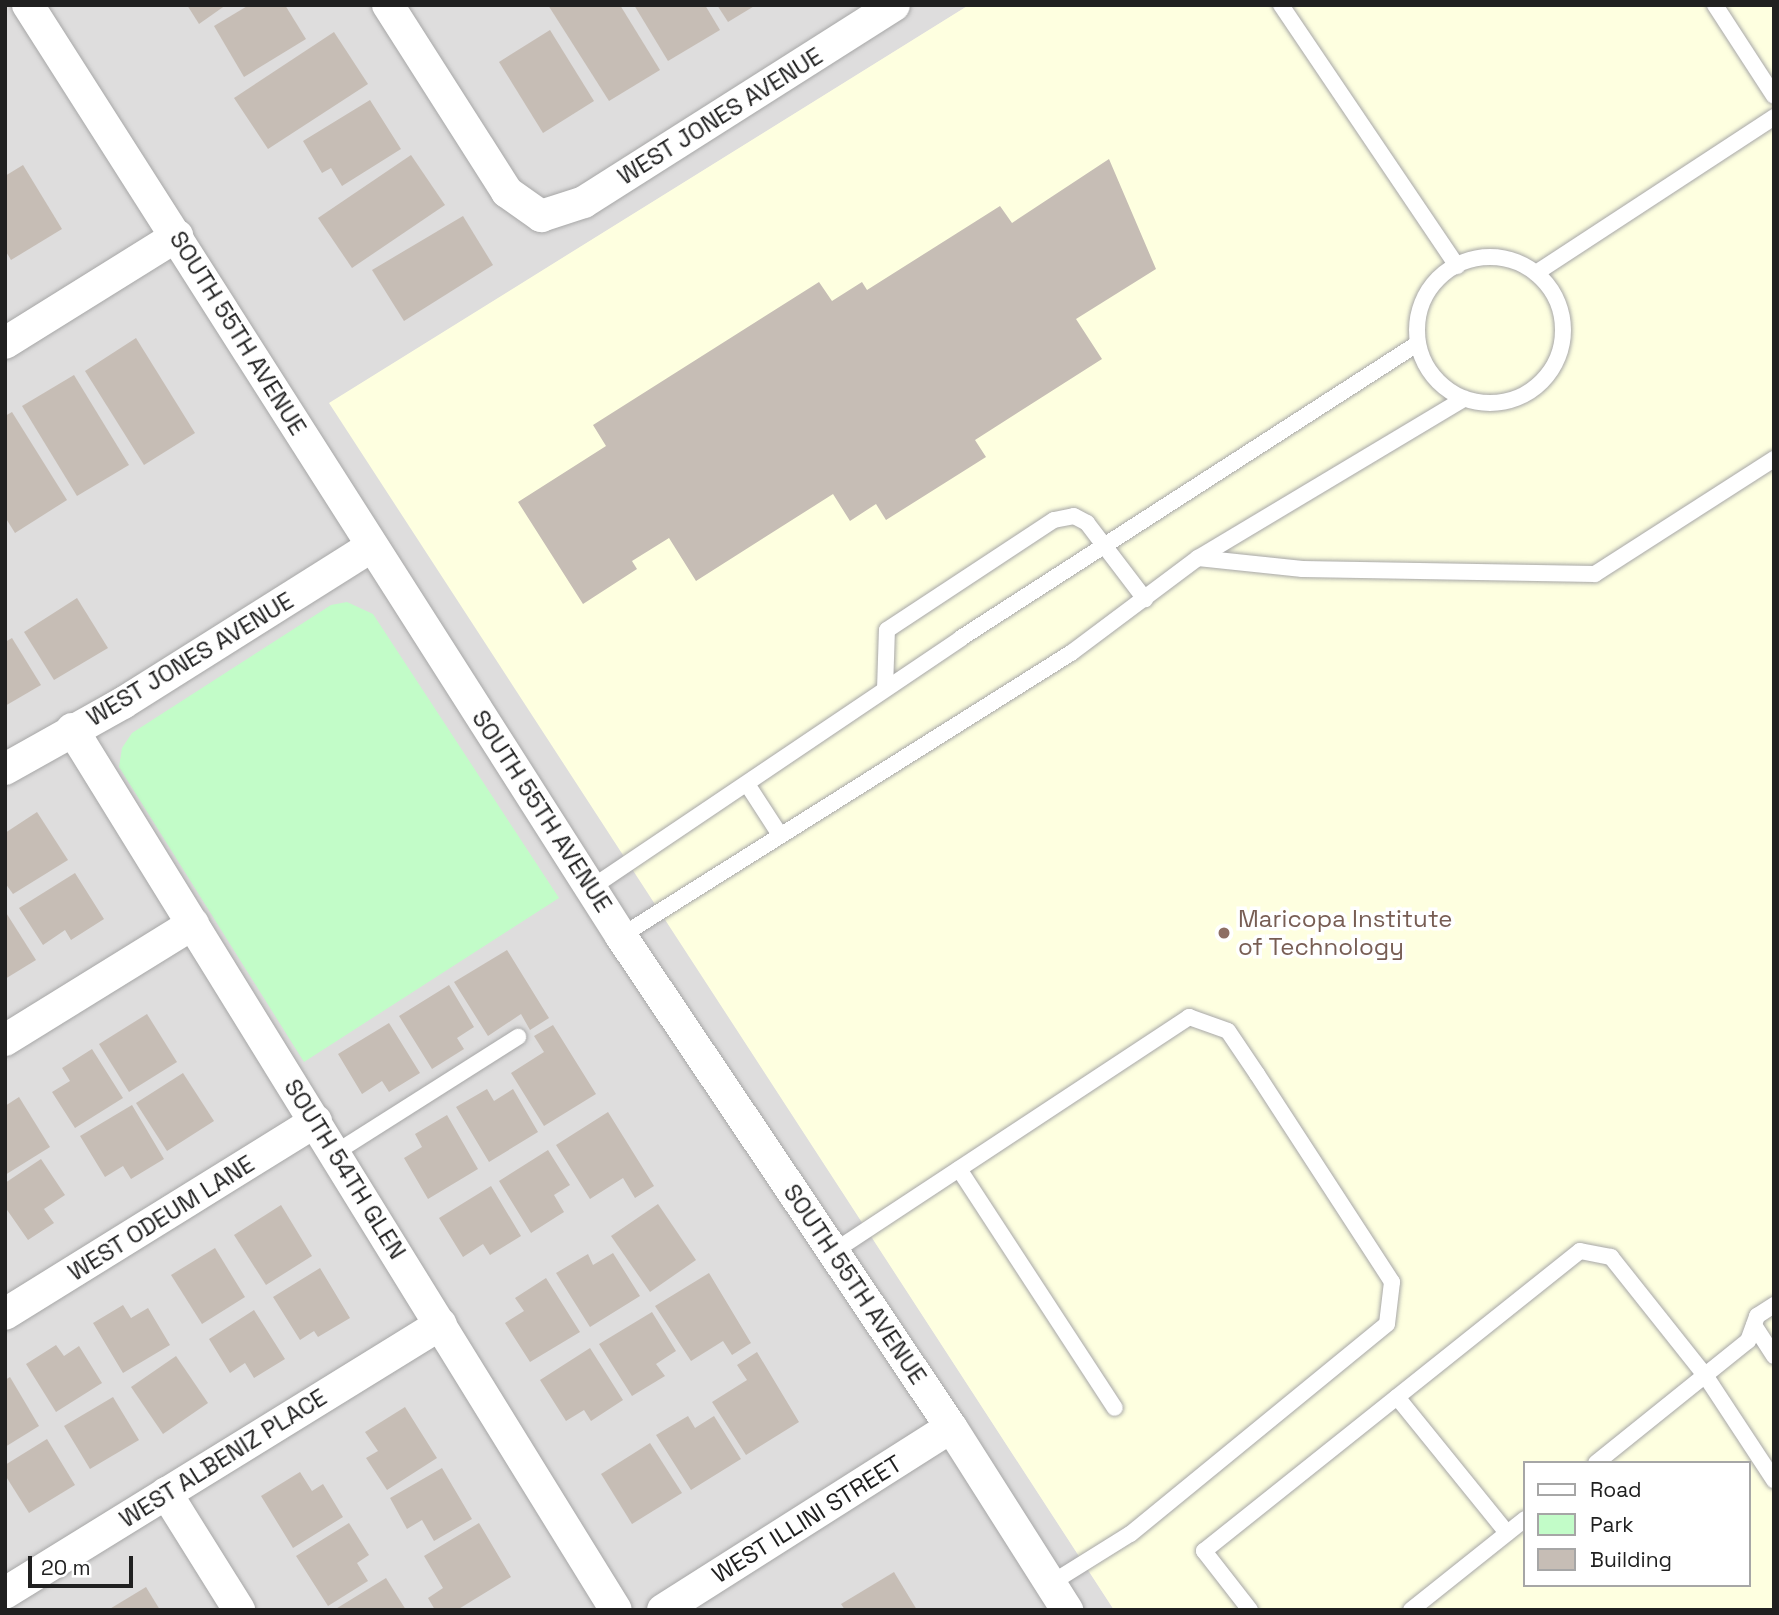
<!DOCTYPE html>
<style>
body{margin:0}
#map{position:relative;width:1779px;height:1615px;overflow:hidden;background:#f1ede6;font-family:"Space Grotesk",sans-serif}
div>[style]{position:absolute}
[style*='--x']{left:calc(var(--x)*1px);top:calc(var(--y)*1px);width:calc(var(--w)*1px);rotate:calc(var(--a)*1deg)}
.residential>*{inset:0;background:#dedddd}
.education>*{inset:0;background:#feffe0}
.park>*{inset:0;background:#c2fcc8}
.building>*{inset:0;background:#c6bdb5}
.roads{filter:drop-shadow(0 0 2px #a7a7a7) drop-shadow(0 0 2px #a7a7a7)}
.lane>*{height:16px;margin:-8px;padding:0 8px;transform-origin:8px;border-radius:8px;background:#fff}
.lane>.ring{margin:-8px;padding:0;box-sizing:content-box;background:none;border:16px solid #fff;border-radius:50%}
.street>*{height:32px;margin:-16px;padding:0 16px;transform-origin:16px;border-radius:16px;background:#fff}
.dots>*{width:19px;height:19px;translate:-50% -50%;box-sizing:border-box;border:4px solid #fff;border-radius:50%}
span{translate:-50% -50%;white-space:nowrap;text-align:center;line-height:1.15;-webkit-text-stroke:7px #fff;paint-order:stroke}
.street-label{font-size:24px;color:#202020}
.education-label{font-size:24px;color:#785e54}
.left{translate:0 -50%;text-align:left}
.frame{position:absolute;inset:0;border:7px solid #202020;pointer-events:none}
.legend{position:absolute;left:1523px;top:1461px;width:228px;height:126px;box-sizing:border-box;background:#fff;border:2px solid #a6a6a6;margin:0;padding:9px 12px;list-style:none;font-size:21px;color:#202020}
.legend li{display:flex;align-items:center;gap:14px;height:35px}
.legend b{width:35px;border:2px solid #a6a6a6}
.scale{position:absolute;left:28px;top:1556px;width:105px;height:32px;box-sizing:border-box;border:4px solid #202020;border-top:0;padding-left:9px;font-size:21px;line-height:24px;white-space:nowrap;color:#202020;-webkit-text-stroke:5px #fff;paint-order:stroke}
</style>
<div id="map">
<div class="residential">
<div style="clip-path:polygon(5px 5px,969px 5px,330px 403px,1114px 1610px,5px 1610px)"></div>
</div>
<div class="education">
<div style="clip-path:polygon(evenodd,969px 5px,1774px 5px,1774px 1610px,1114px 1610px,329px 403px,969px 5px,1525px 1463px,1749px 1463px,1749px 1585px,1525px 1585px,1525px 1463px)"></div>
</div>
<div class="park">
<div style="clip-path:polygon(347px 602px,373px 614px,559px 898px,304px 1062px,119px 767px,122px 748px,132px 733px,331px 605px)"></div>
</div>
<div class="building">
<div style="clip-path:polygon(187px 5px,226px 5px,199px 24px)"></div>
<div style="clip-path:polygon(249px 5px,285px 5px,306px 39px,244px 77px,214px 26px)"></div>
<div style="clip-path:polygon(548px 5px,620px 5px,660px 70px,609px 101px)"></div>
<div style="clip-path:polygon(634px 5px,705px 5px,720px 30px,668px 61px)"></div>
<div style="clip-path:polygon(717px 5px,756px 5px,728px 22px)"></div>
<div style="clip-path:polygon(550px 30px,594px 101px,543px 133px,499px 62px)"></div>
<div style="clip-path:polygon(334px 32px,368px 84px,268px 149px,234px 98px)"></div>
<div style="clip-path:polygon(370px 100px,401px 149px,342px 186px,331px 168px,322px 173px,303px 141px)"></div>
<div style="clip-path:polygon(411px 155px,445px 205px,352px 268px,318px 218px)"></div>
<div style="clip-path:polygon(1109px 159px,1156px 269px,1076px 319px,1102px 359px,975px 440px,986px 457px,886px 520px,876px 504px,850px 521px,833px 494px,696px 581px,669px 538px,632px 561px,637px 569px,583px 604px,518px 502px,606px 446px,593px 425px,819px 282px,832px 301px,862px 282px,867px 290px,1000px 206px,1012px 223px)"></div>
<div style="clip-path:polygon(23px 165px,62px 229px,11px 260px,5px 250px,5px 176px)"></div>
<div style="clip-path:polygon(463px 216px,493px 265px,404px 321px,372px 270px)"></div>
<div style="clip-path:polygon(136px 338px,195px 433px,144px 465px,85px 371px)"></div>
<div style="clip-path:polygon(74px 375px,129px 465px,77px 496px,22px 406px)"></div>
<div style="clip-path:polygon(12px 412px,67px 500px,15px 533px,5px 517px,5px 416px)"></div>
<div style="clip-path:polygon(77px 598px,108px 648px,54px 680px,24px 632px)"></div>
<div style="clip-path:polygon(12px 638px,41px 685px,5px 706px,5px 642px)"></div>
<div style="clip-path:polygon(37px 812px,68px 860px,13px 894px,5px 883px,5px 833px)"></div>
<div style="clip-path:polygon(75px 873px,104px 919px,71px 940px,65px 930px,43px 945px,19px 908px)"></div>
<div style="clip-path:polygon(5px 911px,36px 960px,5px 979px)"></div>
<div style="clip-path:polygon(507px 950px,549px 1018px,530px 1030px,521px 1014px,488px 1036px,454px 982px)"></div>
<div style="clip-path:polygon(449px 985px,474px 1027px,457px 1038px,464px 1049px,432px 1069px,399px 1016px)"></div>
<div style="clip-path:polygon(147px 1014px,177px 1062px,129px 1092px,99px 1044px)"></div>
<div style="clip-path:polygon(389px 1023px,420px 1073px,389px 1092px,382px 1081px,362px 1094px,338px 1054px)"></div>
<div style="clip-path:polygon(553px 1025px,596px 1094px,544px 1126px,511px 1073px,544px 1052px,534px 1036px)"></div>
<div style="clip-path:polygon(92px 1049px,123px 1098px,75px 1128px,52px 1092px,70px 1081px,62px 1068px)"></div>
<div style="clip-path:polygon(183px 1073px,214px 1121px,167px 1151px,136px 1103px)"></div>
<div style="clip-path:polygon(487px 1089px,494px 1101px,513px 1089px,538px 1132px,489px 1162px,456px 1107px)"></div>
<div style="clip-path:polygon(19px 1097px,50px 1147px,5px 1175px,5px 1106px)"></div>
<div style="clip-path:polygon(132px 1105px,164px 1159px,131px 1179px,123px 1166px,105px 1177px,80px 1136px)"></div>
<div style="clip-path:polygon(608px 1112px,654px 1186px,635px 1198px,623px 1178px,590px 1199px,556px 1145px)"></div>
<div style="clip-path:polygon(447px 1115px,478px 1169px,428px 1199px,404px 1158px,422px 1147px,415px 1134px)"></div>
<div style="clip-path:polygon(548px 1150px,570px 1185px,554px 1195px,564px 1212px,531px 1233px,499px 1181px)"></div>
<div style="clip-path:polygon(41px 1159px,65px 1195px,44px 1209px,54px 1223px,28px 1240px,5px 1207px,5px 1183px)"></div>
<div style="clip-path:polygon(491px 1186px,521px 1236px,490px 1255px,483px 1244px,463px 1257px,439px 1218px)"></div>
<div style="clip-path:polygon(658px 1204px,696px 1260px,650px 1292px,611px 1236px)"></div>
<div style="clip-path:polygon(281px 1205px,312px 1256px,266px 1285px,234px 1235px)"></div>
<div style="clip-path:polygon(215px 1248px,245px 1297px,202px 1324px,171px 1275px)"></div>
<div style="clip-path:polygon(613px 1253px,640px 1296px,590px 1327px,556px 1273px,588px 1254px,593px 1265px)"></div>
<div style="clip-path:polygon(320px 1268px,350px 1318px,318px 1337px,314px 1331px,300px 1340px,273px 1297px)"></div>
<div style="clip-path:polygon(709px 1273px,751px 1343px,732px 1355px,723px 1341px,691px 1361px,655px 1306px)"></div>
<div style="clip-path:polygon(546px 1278px,580px 1332px,530px 1362px,505px 1323px,524px 1311px,515px 1298px)"></div>
<div style="clip-path:polygon(123px 1305px,131px 1318px,148px 1308px,170px 1345px,123px 1373px,93px 1323px)"></div>
<div style="clip-path:polygon(254px 1310px,285px 1359px,254px 1378px,245px 1363px,230px 1373px,209px 1339px)"></div>
<div style="clip-path:polygon(652px 1312px,676px 1351px,656px 1364px,665px 1376px,632px 1396px,599px 1344px)"></div>
<div style="clip-path:polygon(56px 1345px,64px 1356px,79px 1346px,102px 1383px,56px 1412px,26px 1364px)"></div>
<div style="clip-path:polygon(590px 1348px,623px 1400px,591px 1421px,584px 1410px,566px 1421px,540px 1380px)"></div>
<div style="clip-path:polygon(757px 1352px,799px 1422px,746px 1455px,712px 1402px,747px 1380px,737px 1365px)"></div>
<div style="clip-path:polygon(176px 1356px,208px 1403px,163px 1434px,131px 1387px)"></div>
<div style="clip-path:polygon(10px 1377px,39px 1426px,5px 1447px,5px 1380px)"></div>
<div style="clip-path:polygon(113px 1397px,139px 1440px,90px 1469px,64px 1426px)"></div>
<div style="clip-path:polygon(405px 1407px,437px 1458px,387px 1490px,366px 1458px,378px 1451px,365px 1432px)"></div>
<div style="clip-path:polygon(688px 1416px,695px 1428px,714px 1416px,741px 1459px,691px 1490px,656px 1435px)"></div>
<div style="clip-path:polygon(47px 1439px,75px 1485px,29px 1513px,5px 1475px,5px 1465px)"></div>
<div style="clip-path:polygon(650px 1443px,682px 1493px,632px 1524px,601px 1474px)"></div>
<div style="clip-path:polygon(442px 1468px,472px 1519px,434px 1541px,422px 1520px,407px 1529px,390px 1498px)"></div>
<div style="clip-path:polygon(300px 1472px,312px 1491px,323px 1484px,343px 1517px,293px 1548px,261px 1496px)"></div>
<div style="clip-path:polygon(349px 1523px,369px 1555px,357px 1563px,368px 1581px,328px 1606px,296px 1556px)"></div>
<div style="clip-path:polygon(479px 1523px,511px 1577px,457px 1610px,435px 1610px,428px 1598px,443px 1588px,424px 1556px)"></div>
<div style="clip-path:polygon(894px 1572px,917px 1610px,845px 1610px,841px 1604px)"></div>
<div style="clip-path:polygon(386px 1578px,406px 1610px,334px 1610px)"></div>
<div style="clip-path:polygon(146px 1587px,160px 1610px,108px 1610px)"></div>
</div>
<div class="roads">
<div class="lane">
<div style="--x:1281;--y:5;--w:315;--a:56"></div>
<div style="--x:1715;--y:5;--w:108;--a:57"></div>
<div class="ring" style="left:1417px;top:257px;width:130px;height:130px"></div>
<div style="--x:1536;--y:273;--w:285;--a:-33.2"></div>
<div style="--x:1198;--y:558;--w:105;--a:6"></div>
<div style="--x:1302;--y:569;--w:293;--a:1"></div>
<div style="--x:1595;--y:574;--w:213;--a:-32.7"></div>
<div style="--x:885;--y:689;--w:59;--a:-88.1"></div>
<div style="--x:887;--y:630;--w:200;--a:-33.4"></div>
<div style="--x:1054;--y:520;--w:20;--a:-11"></div>
<div style="--x:1074;--y:516;--w:15;--a:28"></div>
<div style="--x:1087;--y:523;--w:96;--a:52.7"></div>
<div style="--x:747;--y:784;--w:61;--a:57.1"></div>
<div style="--x:591;--y:888;--w:447;--a:-34"></div>
<div style="--x:961;--y:638;--w:543;--a:-32.81"></div>
<div style="--x:621;--y:936;--w:532;--a:-32.17"></div>
<div style="--x:1071;--y:653;--w:159;--a:-36.8"></div>
<div style="--x:1198;--y:558;--w:310;--a:-30.9"></div>
<div style="--x:335;--y:1153;--w:217;--a:-32.4"></div>
<div style="--x:959;--y:1169;--w:285;--a:56.9"></div>
<div style="--x:833;--y:1252;--w:427;--a:-33.4"></div>
<div style="--x:1189;--y:1017;--w:41;--a:19.7"></div>
<div style="--x:1228;--y:1031;--w:52;--a:56"></div>
<div style="--x:1257;--y:1074;--w:248;--a:57"></div>
<div style="--x:1392;--y:1282;--w:42;--a:96.8"></div>
<div style="--x:1387;--y:1324;--w:332;--a:140.7"></div>
<div style="--x:1130;--y:1534;--w:94;--a:148"></div>
<div style="--x:1754;--y:1325;--w:37;--a:57"></div>
<div style="--x:1397;--y:1397;--w:175;--a:51"></div>
<div style="--x:1596;--y:1463;--w:195;--a:-38.8"></div>
<div style="--x:1748;--y:1341;--w:27;--a:-70"></div>
<div style="--x:1757;--y:1316;--w:20;--a:-33"></div>
<div style="--x:1250;--y:1610;--w:75;--a:-127.9"></div>
<div style="--x:1204;--y:1551;--w:481;--a:-38.6"></div>
<div style="--x:1580;--y:1251;--w:32;--a:11"></div>
<div style="--x:1611;--y:1257;--w:151;--a:51.5"></div>
<div style="--x:1705;--y:1375;--w:126;--a:56.7"></div>
<div style="--x:1411;--y:1610;--w:146;--a:-38.6"></div>
</div>
<div class="street">
<div style="--x:28;--y:5;--w:1104;--a:57.5"></div>
<div style="--x:621;--y:936;--w:592;--a:56.1"></div>
<div style="--x:951;--y:1427;--w:217;--a:57.6"></div>
<div style="--x:388;--y:5;--w:222;--a:57.5"></div>
<div style="--x:507;--y:192;--w:42;--a:35.2"></div>
<div style="--x:541;--y:216;--w:45;--a:-18"></div>
<div style="--x:584;--y:202;--w:367;--a:-32.4"></div>
<div style="--x:5;--y:343;--w:203;--a:-31.9"></div>
<div style="--x:72;--y:729;--w:1035;--a:58.31"></div>
<div style="--x:5;--y:769;--w:135;--a:-29.2"></div>
<div style="--x:123;--y:703;--w:294;--a:-32.2"></div>
<div style="--x:5;--y:1040;--w:221;--a:-31.7"></div>
<div style="--x:5;--y:1314;--w:366;--a:-31.8"></div>
<div style="--x:166;--y:1493;--w:138;--a:58"></div>
<div style="--x:5;--y:1593;--w:512;--a:-31.67"></div>
<div style="--x:663;--y:1610;--w:341;--a:-32.4"></div>
</div>
</div>
<div class="dots">
<div style="left:1224px;top:933px;background:#8d6e63"></div>
</div>
<div class="street-label">
<span style="left:720px;top:116px;rotate:-32deg">WEST JONES AVENUE</span>
<span style="left:238px;top:333px;rotate:58deg">SOUTH 55TH AVENUE</span>
<span style="left:190px;top:659px;rotate:-31deg">WEST JONES AVENUE</span>
<span style="left:542px;top:811px;rotate:57deg">SOUTH 55TH AVENUE</span>
<span style="left:345px;top:1169px;rotate:58deg">SOUTH 54TH GLEN</span>
<span style="left:161px;top:1218px;rotate:-32deg">WEST ODEUM LANE</span>
<span style="left:855px;top:1284px;rotate:56deg">SOUTH 55TH AVENUE</span>
<span style="left:223px;top:1458px;rotate:-32deg">WEST ALBENIZ PLACE</span>
<span style="left:807px;top:1519px;rotate:-32deg">WEST ILLINI STREET</span>
</div>
<div class="education-label">
<span class="left" style="left:1238px;top:933px">Maricopa Institute<br>of Technology</span>
</div>
<div class="frame"></div>
<ul class="legend">
<li><b style="height:9px;background:#fff"></b>Road</li>
<li><b style="height:19px;background:#c2fcc8"></b>Park</li>
<li><b style="height:19px;background:#c6bdb5"></b>Building</li>
</ul>
<div class="scale">20 m</div>
</div>
